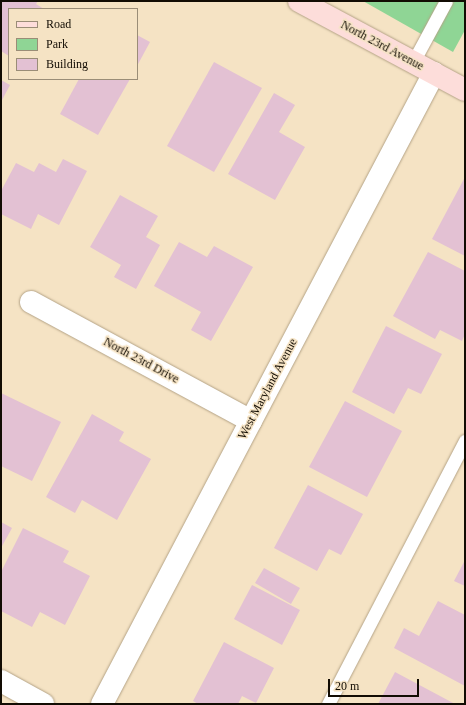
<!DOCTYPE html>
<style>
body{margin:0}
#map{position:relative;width:466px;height:705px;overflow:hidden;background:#f5e3c4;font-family:Georgia,serif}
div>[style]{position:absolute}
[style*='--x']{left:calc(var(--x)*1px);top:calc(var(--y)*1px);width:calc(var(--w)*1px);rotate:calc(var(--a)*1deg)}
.green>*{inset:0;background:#8fd595}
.building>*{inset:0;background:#e3c1d3}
.roads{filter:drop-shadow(0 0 1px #b4a386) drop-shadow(0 0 1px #b4a386)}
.lane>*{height:13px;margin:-6.5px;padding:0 6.5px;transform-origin:6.5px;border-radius:6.5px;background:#fff}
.street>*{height:22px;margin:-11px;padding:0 11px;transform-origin:11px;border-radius:11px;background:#fff}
.secondary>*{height:22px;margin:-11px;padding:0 11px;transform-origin:11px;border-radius:11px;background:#fdddda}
span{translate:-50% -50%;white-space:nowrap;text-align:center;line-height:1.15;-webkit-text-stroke:3px #f5e3c4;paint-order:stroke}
.street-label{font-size:12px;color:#120c03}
.frame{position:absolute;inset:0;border:2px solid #120c03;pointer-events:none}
.legend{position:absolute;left:8px;top:8px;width:130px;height:72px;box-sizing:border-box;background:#f5e3c4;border:1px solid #9a8d77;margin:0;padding:5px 7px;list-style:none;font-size:12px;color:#120c03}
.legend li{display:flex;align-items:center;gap:8px;height:20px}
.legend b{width:20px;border:1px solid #9a8d77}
.scale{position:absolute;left:328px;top:679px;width:91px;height:18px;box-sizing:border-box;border:2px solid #120c03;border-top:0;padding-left:5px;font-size:12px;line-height:14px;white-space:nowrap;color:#120c03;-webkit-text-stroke:3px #f5e3c4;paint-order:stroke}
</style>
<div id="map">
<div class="green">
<div style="clip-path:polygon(363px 1px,465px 1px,465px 30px,453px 52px)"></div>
</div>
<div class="building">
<div style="clip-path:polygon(1px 1px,38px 1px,36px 4px,44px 9px,9px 9px,9px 56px,1px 51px)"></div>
<div style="clip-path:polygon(137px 35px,150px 42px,137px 66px)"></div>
<div style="clip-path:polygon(214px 62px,262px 88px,214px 172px,167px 146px)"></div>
<div style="clip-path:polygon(79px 79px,130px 79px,98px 135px,60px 114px)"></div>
<div style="clip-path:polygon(1px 80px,10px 85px,1px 102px)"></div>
<div style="clip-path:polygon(274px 93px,295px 105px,279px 132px,305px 147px,275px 200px,228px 174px)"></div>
<div style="clip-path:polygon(63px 159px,87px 171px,59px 225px,38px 214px,31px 229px,1px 214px,1px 191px,16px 163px,34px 172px,39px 163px,56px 172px)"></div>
<div style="clip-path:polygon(465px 177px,465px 256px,432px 239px)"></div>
<div style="clip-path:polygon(120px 195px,158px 216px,146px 237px,160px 245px,136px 289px,114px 277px,121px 265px,90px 247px)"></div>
<div style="clip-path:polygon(179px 242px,207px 257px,214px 246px,253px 267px,211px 341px,191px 330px,201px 312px,154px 286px)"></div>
<div style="clip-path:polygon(428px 252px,465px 271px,465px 334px,462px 341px,440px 330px,435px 339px,393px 316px)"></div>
<div style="clip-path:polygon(386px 326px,442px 354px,421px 394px,408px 388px,394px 414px,352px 392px)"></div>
<div style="clip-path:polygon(1px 393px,61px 422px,32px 481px,1px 466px)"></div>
<div style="clip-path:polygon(345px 401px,402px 431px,367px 497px,309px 467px)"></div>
<div style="clip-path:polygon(92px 414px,124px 432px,119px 441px,151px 459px,117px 520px,82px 500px,75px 513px,46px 497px)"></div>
<div style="clip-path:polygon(308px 485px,363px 514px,341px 555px,329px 549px,317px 571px,274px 548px)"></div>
<div style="clip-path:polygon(1px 522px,12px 528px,1px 548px)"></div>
<div style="clip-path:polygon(23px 528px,69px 551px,63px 562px,90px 576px,65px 625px,40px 612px,32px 627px,1px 611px,1px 572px)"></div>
<div style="clip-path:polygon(465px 560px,465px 586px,454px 581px)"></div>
<div style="clip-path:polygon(264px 568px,300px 588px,291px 604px,255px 583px)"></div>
<div style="clip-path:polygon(252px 585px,300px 610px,282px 645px,234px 619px)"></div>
<div style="clip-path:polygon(438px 601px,465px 615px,465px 686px,394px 648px,404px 628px,419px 636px)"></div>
<div style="clip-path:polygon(224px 642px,274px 668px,256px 703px,242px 696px,238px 704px,198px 704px,193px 701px)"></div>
<div style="clip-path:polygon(395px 672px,455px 704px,378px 704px)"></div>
</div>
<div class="roads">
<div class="lane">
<div style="--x:413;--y:62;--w:69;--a:-61.6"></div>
<div style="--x:328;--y:704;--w:297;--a:-62.5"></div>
</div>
<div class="street">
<div style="--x:31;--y:302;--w:250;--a:28.4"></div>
<div style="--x:1;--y:681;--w:48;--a:28.7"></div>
<div style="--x:102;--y:704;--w:713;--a:-62.25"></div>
</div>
<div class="secondary">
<div style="--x:299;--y:1;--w:188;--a:28.2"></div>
</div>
</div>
<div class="street-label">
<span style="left:382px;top:46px;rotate:28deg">North 23rd Avenue</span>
<span style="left:141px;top:361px;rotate:28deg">North 23rd Drive</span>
<span style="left:268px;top:389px;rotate:-62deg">West Maryland Avenue</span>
</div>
<div class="frame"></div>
<ul class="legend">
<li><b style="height:5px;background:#fdddda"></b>Road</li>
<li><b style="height:11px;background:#8fd595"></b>Park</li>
<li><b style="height:11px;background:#e3c1d3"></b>Building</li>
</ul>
<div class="scale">20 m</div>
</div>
